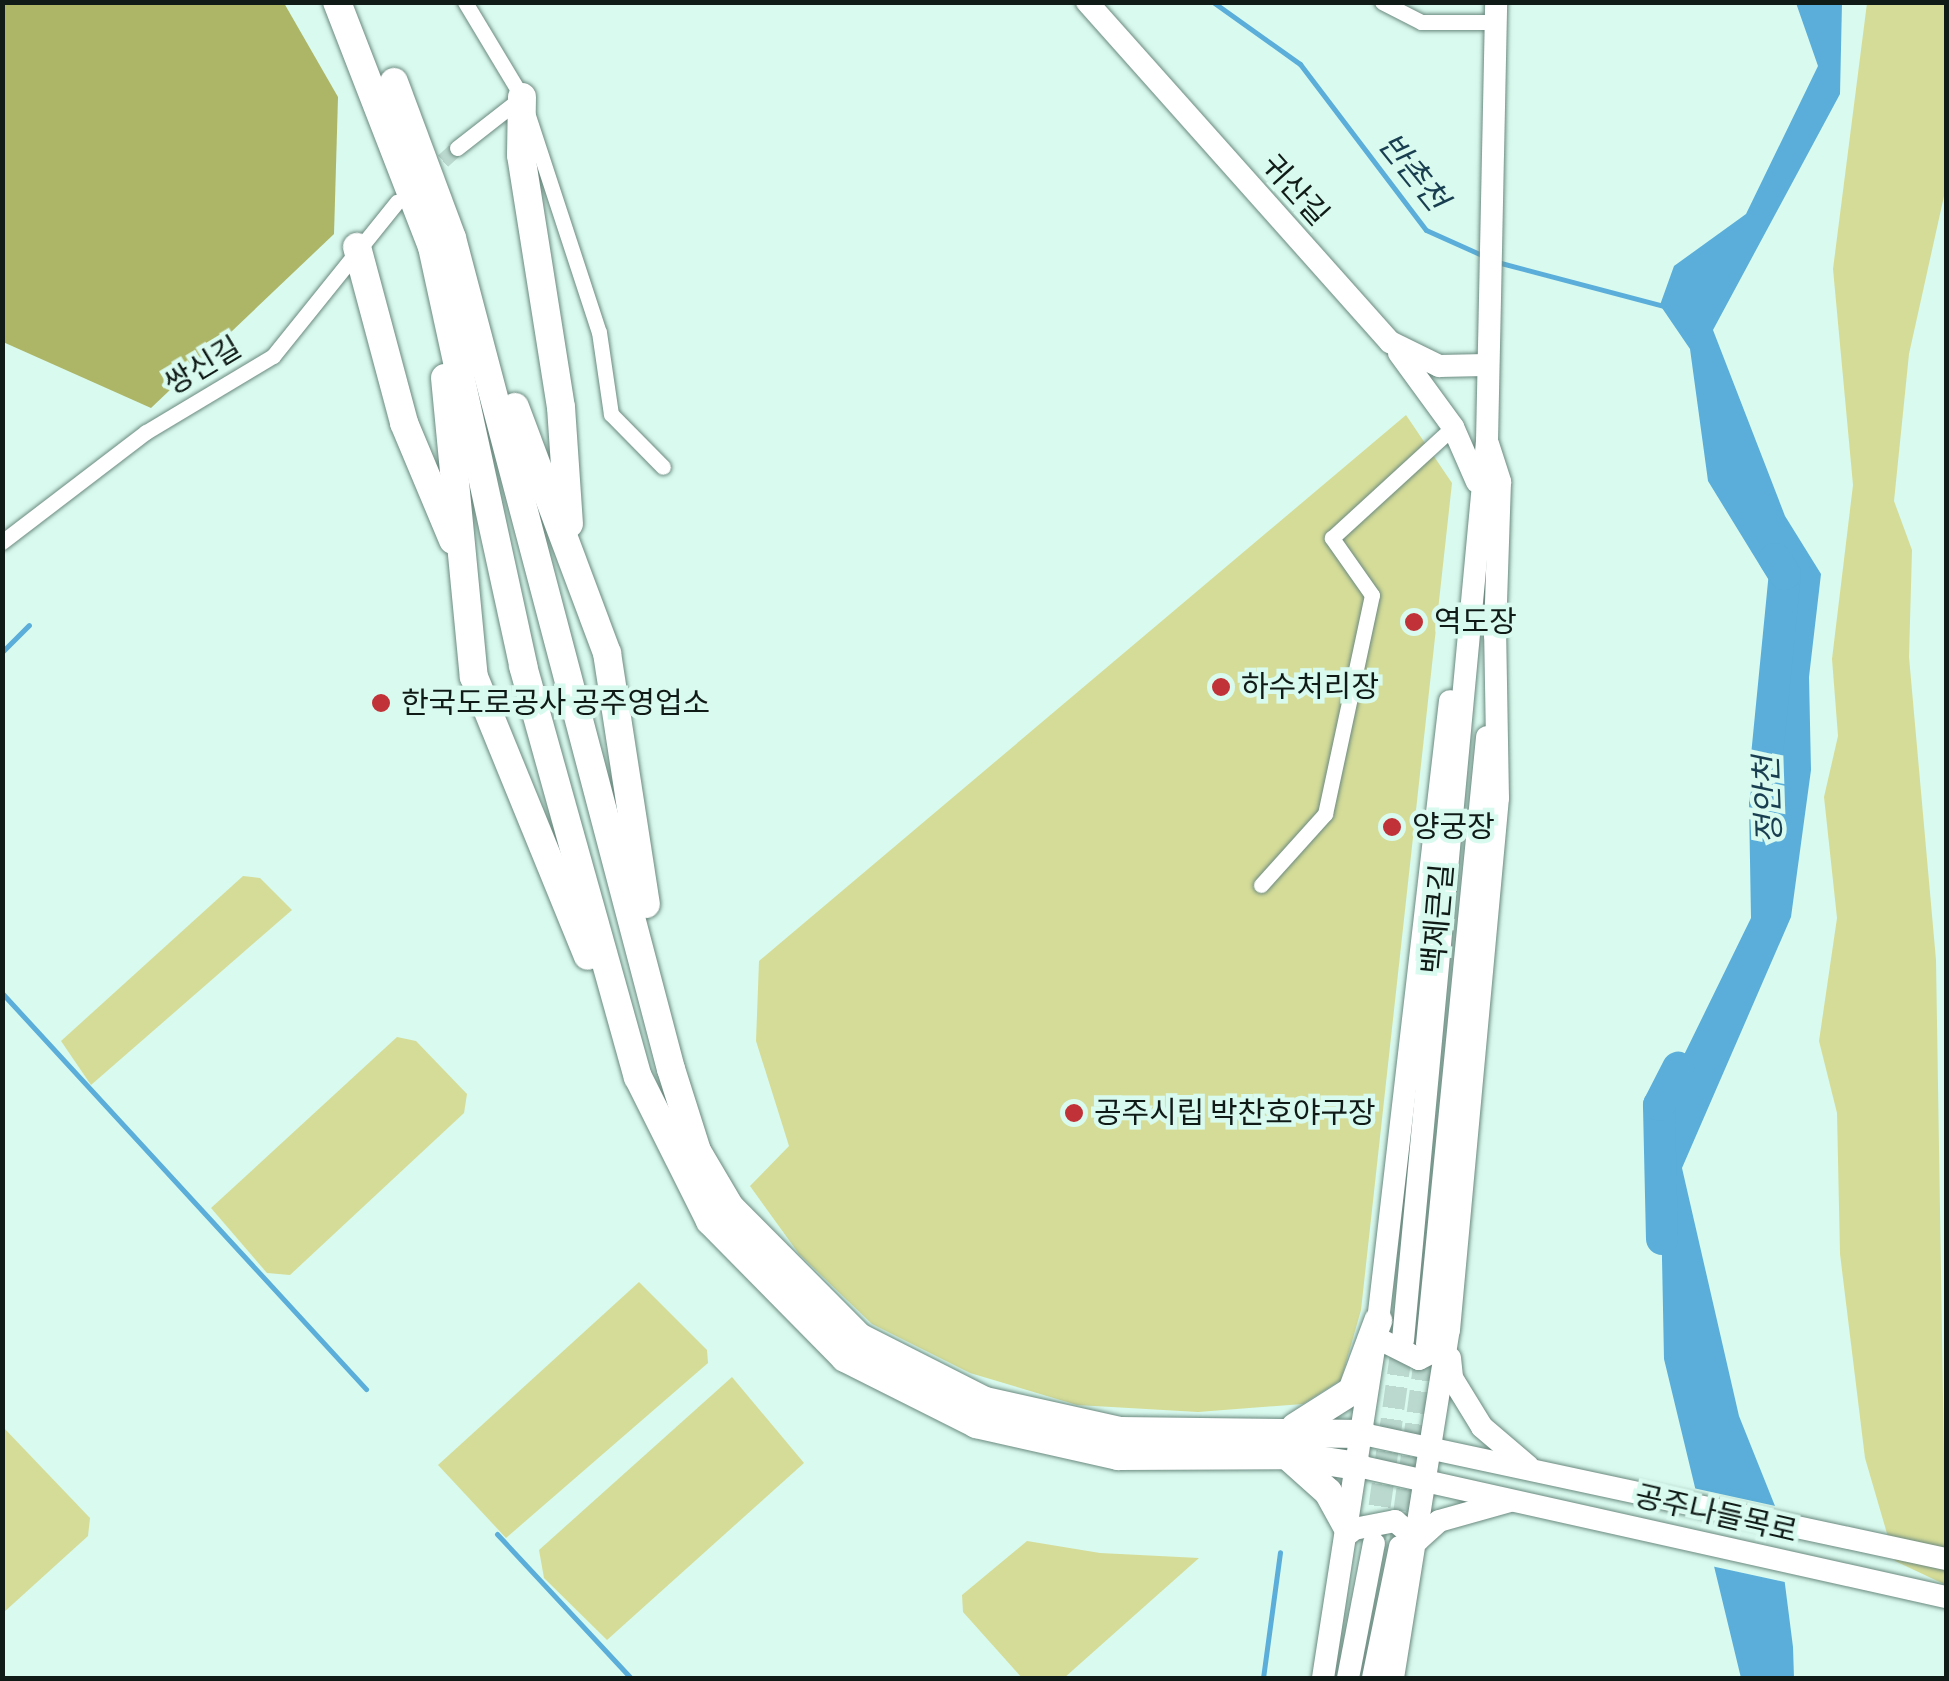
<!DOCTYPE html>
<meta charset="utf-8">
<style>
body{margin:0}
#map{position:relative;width:1949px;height:1681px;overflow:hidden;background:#d9faef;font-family:"Crimson Pro","Noto Sans KR",serif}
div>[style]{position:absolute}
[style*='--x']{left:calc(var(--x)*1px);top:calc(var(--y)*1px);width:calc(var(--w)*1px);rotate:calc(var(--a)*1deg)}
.green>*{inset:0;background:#d5dc98}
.forest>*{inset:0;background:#adb566}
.water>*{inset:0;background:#5aaed9}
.pier>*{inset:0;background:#d9faef}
.stream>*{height:5px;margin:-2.5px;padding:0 2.5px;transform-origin:2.5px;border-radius:2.5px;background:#5aaed9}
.river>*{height:32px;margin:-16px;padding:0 16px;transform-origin:16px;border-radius:16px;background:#5aaed9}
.street-tunnel>*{height:15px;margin-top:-7.5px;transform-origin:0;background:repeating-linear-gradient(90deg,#bbd9cf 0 15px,transparent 0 23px)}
.secondary-tunnel>*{height:22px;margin-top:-11px;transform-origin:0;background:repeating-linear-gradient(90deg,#bbd9cf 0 22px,transparent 0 33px)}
.roads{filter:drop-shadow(0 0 2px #6b897f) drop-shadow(0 0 2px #6b897f)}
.street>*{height:15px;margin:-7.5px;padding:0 7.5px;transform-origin:7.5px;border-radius:7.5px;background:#fff}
.secondary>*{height:22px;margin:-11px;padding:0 11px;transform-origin:11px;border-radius:11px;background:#fff}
.highway>*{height:28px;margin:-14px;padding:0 14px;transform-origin:14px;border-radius:14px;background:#fff}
.dots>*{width:28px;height:28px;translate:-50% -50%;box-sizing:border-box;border:5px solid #d9faef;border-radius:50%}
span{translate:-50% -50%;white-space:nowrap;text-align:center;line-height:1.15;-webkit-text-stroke:9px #d9faef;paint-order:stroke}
.street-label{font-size:30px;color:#101b18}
.poi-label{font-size:30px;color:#101b18}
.left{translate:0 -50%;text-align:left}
.water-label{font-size:32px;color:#193e50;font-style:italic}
.frame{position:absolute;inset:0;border:5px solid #101b18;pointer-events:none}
</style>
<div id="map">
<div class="green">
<div style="clip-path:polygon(1867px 3px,1946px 3px,1946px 187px,1909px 354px,1894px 501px,1912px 550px,1909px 657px,1936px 960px,1946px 1585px,1895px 1561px,1865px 1458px,1840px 1254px,1837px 1113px,1819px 1041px,1837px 918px,1824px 797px,1838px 736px,1832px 659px,1853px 485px,1833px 269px)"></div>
<div style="clip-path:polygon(1406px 415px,1452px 483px,1361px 1310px,1341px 1380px,1303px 1404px,1198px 1412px,1077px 1405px,970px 1373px,872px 1324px,799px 1254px,750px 1186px,789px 1146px,756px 1041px,759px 961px)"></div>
<div style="clip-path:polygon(243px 876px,260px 878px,292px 910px,91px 1085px,61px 1041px)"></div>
<div style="clip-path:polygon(397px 1037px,416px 1041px,467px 1094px,464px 1113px,290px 1275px,267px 1273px,211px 1208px)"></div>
<div style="clip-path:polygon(639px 1282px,707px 1350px,708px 1363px,506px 1538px,438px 1465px)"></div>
<div style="clip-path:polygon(732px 1377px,804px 1463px,607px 1640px,544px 1578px,539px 1550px)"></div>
<div style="clip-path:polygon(3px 1427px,90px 1518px,88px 1536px,3px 1613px)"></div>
<div style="clip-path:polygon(1027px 1541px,1100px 1553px,1199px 1558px,1064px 1678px,1022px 1678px,963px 1612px,962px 1595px)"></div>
</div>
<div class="forest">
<div style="clip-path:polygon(3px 2px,284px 3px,338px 97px,334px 234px,151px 408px,3px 342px)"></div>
</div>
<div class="water">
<div style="clip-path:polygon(1796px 3px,1842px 3px,1840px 94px,1713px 330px,1785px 516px,1821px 574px,1809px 677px,1811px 770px,1791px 917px,1682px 1168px,1739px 1416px,1775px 1506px,1793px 1647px,1794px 1678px,1741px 1678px,1664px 1359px,1659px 1106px,1751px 918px,1749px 803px,1781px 600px,1708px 481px,1690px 349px,1660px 305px,1674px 266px,1746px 214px,1818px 66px)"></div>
</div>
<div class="pier">
<div style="clip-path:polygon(1693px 1488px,1780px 1507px,1789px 1583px,1711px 1566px)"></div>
</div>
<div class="stream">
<div style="--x:1213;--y:2;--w:107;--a:35.5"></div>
<div style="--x:1300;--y:64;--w:208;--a:52.8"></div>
<div style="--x:1426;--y:230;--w:61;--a:24.1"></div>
<div style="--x:1497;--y:262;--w:172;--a:14.8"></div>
<div style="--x:2;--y:652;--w:38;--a:-45"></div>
<div style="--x:2;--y:993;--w:538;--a:47.41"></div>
<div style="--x:497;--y:1534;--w:197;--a:47.1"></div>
<div style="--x:1263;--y:1678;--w:127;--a:-82.3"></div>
</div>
<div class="river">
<div style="--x:1767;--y:756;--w:183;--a:-84.4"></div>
<div style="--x:1785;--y:574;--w:18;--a:-124"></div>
<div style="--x:1662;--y:1239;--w:134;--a:-91.3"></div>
<div style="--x:1659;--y:1105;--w:42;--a:-62.8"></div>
</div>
<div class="street-tunnel">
<div style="--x:426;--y:176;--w:42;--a:-42.1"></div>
</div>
<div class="secondary-tunnel">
<div style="--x:1375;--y:1539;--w:201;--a:-82"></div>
<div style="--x:1400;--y:1544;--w:202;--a:-82.3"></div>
</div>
<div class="roads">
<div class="street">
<div style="--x:465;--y:2;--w:111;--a:59"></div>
<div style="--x:522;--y:97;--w:247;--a:71.9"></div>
<div style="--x:599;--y:332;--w:83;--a:81.7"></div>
<div style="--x:611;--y:414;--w:74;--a:45.5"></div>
<div style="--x:1382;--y:2;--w:44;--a:27.1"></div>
<div style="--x:1421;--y:22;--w:72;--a:0"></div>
<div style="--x:457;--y:148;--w:81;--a:-38"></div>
<div style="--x:2;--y:542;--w:181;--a:-37.4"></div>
<div style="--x:146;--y:432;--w:148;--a:-30.9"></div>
<div style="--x:273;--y:356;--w:198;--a:-51.2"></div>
<div style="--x:1261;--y:885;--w:96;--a:-48"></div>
<div style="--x:1325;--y:814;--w:224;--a:-77.9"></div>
<div style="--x:1372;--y:595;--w:70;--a:-125.1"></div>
<div style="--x:1332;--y:538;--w:164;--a:-42.5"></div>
</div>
<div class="secondary">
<div style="--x:1087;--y:2;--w:455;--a:48.3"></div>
<div style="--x:1390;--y:342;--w:55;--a:26.1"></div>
<div style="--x:1439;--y:366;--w:47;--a:-1.2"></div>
<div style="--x:1399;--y:353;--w:92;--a:53.9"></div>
<div style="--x:1453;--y:427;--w:60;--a:66.4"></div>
<div style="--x:1488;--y:444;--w:40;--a:72"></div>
<div style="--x:1500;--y:482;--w:153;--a:91.9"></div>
<div style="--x:1403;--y:1340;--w:903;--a:-84.66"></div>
<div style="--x:1487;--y:441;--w:439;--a:-88.8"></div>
<div style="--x:1383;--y:1341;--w:40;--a:26.6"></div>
<div style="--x:1419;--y:1359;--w:27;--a:-27"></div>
<div style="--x:1427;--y:1344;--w:610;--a:-84.35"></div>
<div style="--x:1450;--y:1358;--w:20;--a:84"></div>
<div style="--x:1452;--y:1378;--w:57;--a:58.5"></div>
<div style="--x:1482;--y:1427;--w:60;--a:40.3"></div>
<div style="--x:1363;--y:1434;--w:596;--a:12.1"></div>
<div style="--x:1358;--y:1466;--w:602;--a:12.56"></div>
<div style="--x:1349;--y:1530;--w:47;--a:-11.1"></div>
<div style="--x:1395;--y:1521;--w:30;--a:40"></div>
<div style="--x:1418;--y:1540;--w:28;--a:-42"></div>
<div style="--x:1439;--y:1521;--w:74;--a:-15.7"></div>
<div style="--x:1323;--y:1678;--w:361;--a:-81.2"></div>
<div style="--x:1378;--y:1321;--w:624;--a:-83.38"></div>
<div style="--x:1348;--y:1678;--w:137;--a:-79.1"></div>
<div style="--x:1373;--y:1678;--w:134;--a:-78.4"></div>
<div style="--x:1393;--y:1678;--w:352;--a:-80.9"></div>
<div style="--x:1449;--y:1330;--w:534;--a:-84.74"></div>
<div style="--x:1498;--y:798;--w:177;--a:-91"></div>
</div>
<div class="highway">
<div style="--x:337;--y:2;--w:263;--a:68.8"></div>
<div style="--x:432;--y:247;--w:429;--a:77.7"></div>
<div style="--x:523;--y:666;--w:427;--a:74.4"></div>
<div style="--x:638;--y:1077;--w:161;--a:63.4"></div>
<div style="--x:710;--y:1221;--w:192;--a:45.4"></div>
<div style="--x:845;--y:1358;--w:147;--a:26.7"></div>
<div style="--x:976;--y:1424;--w:146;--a:12.7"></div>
<div style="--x:1118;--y:1456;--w:167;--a:-0.3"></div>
<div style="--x:1285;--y:1455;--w:74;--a:8.6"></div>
<div style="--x:394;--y:82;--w:166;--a:69.6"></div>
<div style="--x:452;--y:238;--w:859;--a:75.24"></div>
<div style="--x:671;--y:1069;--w:86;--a:72.4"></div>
<div style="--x:697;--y:1151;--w:65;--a:59.5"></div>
<div style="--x:730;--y:1207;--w:183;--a:45.2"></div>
<div style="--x:859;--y:1337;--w:141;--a:26.9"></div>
<div style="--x:985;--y:1401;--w:138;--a:12.5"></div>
<div style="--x:1120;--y:1431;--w:243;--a:0.7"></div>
<div style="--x:522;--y:97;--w:58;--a:91"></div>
<div style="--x:521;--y:155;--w:255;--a:81"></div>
<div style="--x:561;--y:407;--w:117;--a:86.1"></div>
<div style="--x:357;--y:247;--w:182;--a:75"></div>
<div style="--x:404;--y:423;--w:127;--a:67.3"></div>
<div style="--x:445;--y:378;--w:300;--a:84.5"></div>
<div style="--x:474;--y:677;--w:301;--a:67.8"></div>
<div style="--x:515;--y:407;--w:263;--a:69.5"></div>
<div style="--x:607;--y:653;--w:254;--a:81.2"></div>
<div style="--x:1295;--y:1427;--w:67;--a:-32.3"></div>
<div style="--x:1352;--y:1391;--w:75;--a:-69.6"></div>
<div style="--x:1290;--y:1458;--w:51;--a:41.8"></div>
<div style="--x:1328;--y:1492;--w:43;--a:61.1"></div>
</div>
</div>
<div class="dots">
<div style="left:1414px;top:622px;background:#c13138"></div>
<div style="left:1221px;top:687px;background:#c13138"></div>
<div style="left:381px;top:703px;background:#c13138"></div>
<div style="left:1392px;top:827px;background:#c13138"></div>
<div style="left:1074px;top:1113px;background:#c13138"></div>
</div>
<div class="street-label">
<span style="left:1295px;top:190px;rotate:48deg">귀산길</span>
<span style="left:203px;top:366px;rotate:-31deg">쌍신길</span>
<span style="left:1438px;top:919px;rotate:-85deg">백제큰길</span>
<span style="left:1716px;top:1514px;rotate:13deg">공주나들목로</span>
</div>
<div class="poi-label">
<span class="left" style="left:1434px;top:622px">역도장</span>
<span class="left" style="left:1241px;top:687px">하수처리장</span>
<span class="left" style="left:401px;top:703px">한국도로공사 공주영업소</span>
<span class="left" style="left:1412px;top:827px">양궁장</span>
<span class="left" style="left:1094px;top:1113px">공주시립 박찬호야구장</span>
</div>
<div class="water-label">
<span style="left:1413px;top:172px;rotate:51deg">반촌천</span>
<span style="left:1768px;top:800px;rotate:-92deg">정안천</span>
</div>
<div class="frame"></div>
</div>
